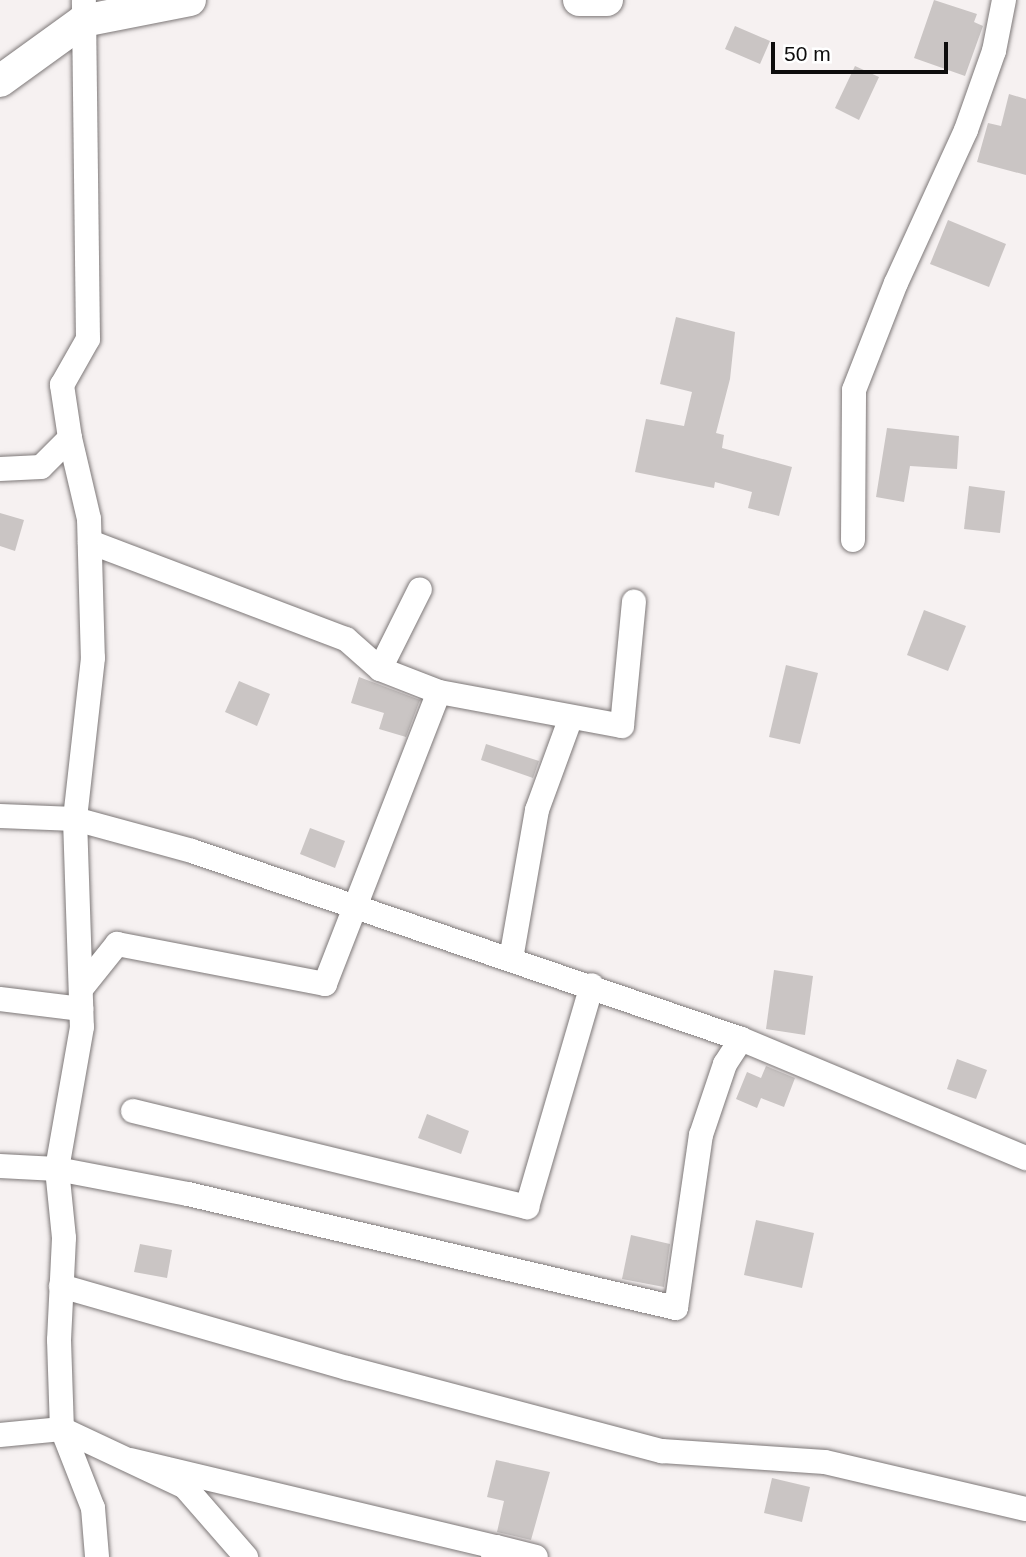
<!DOCTYPE html>
<style>
body{margin:0}
#map{position:relative;width:1026px;height:1557px;overflow:hidden;background:#f6f1f1;font-family:Helvetica,sans-serif}
div>[style]{position:absolute}
[style*='--x']{left:calc(var(--x)*1px);top:calc(var(--y)*1px);width:calc(var(--w)*1px);rotate:calc(var(--a)*1deg)}
.building>*{inset:0;background:#cac5c4}
.roads{filter:drop-shadow(0 0 2px #7d7878) drop-shadow(0 0 2px #7d7878)}
.minor>*{height:24px;margin:-12px;padding:0 12px;transform-origin:12px;border-radius:12px;background:#fff}
.tertiary>*{height:32px;margin:-16px;padding:0 16px;transform-origin:16px;border-radius:16px;background:#fff}
span{translate:-50% -50%;white-space:nowrap;text-align:center;line-height:1.15;-webkit-text-stroke:6px #fff;paint-order:stroke}
.scale{position:absolute;left:771px;top:42px;width:177px;height:32px;box-sizing:border-box;border:4px solid #0e0d0d;border-top:0;padding-left:9px;font-size:21px;line-height:24px;white-space:nowrap;color:#0e0d0d;-webkit-text-stroke:5px #fff;paint-order:stroke}
</style>
<div id="map">
<div class="building">
<div style="clip-path:polygon(934px 0,977px 14px,974px 22px,983px 26px,965px 76px,914px 58px)"></div>
<div style="clip-path:polygon(735px 26px,770px 41px,760px 64px,725px 49px)"></div>
<div style="clip-path:polygon(855px 66px,879px 77px,859px 120px,835px 108px)"></div>
<div style="clip-path:polygon(1009px 94px,1026px 99px,1026px 175px,977px 162px,988px 123px,1001px 126px)"></div>
<div style="clip-path:polygon(948px 220px,1006px 244px,989px 287px,930px 264px)"></div>
<div style="clip-path:polygon(676px 317px,735px 332px,730px 379px,716px 433px,724px 435px,722px 448px,792px 467px,779px 516px,748px 508px,752px 492px,715px 482px,714px 488px,635px 472px,646px 419px,684px 426px,692px 392px,660px 384px)"></div>
<div style="clip-path:polygon(887px 428px,959px 436px,957px 469px,910px 466px,904px 502px,876px 497px)"></div>
<div style="clip-path:polygon(969px 486px,1005px 491px,1000px 533px,964px 529px)"></div>
<div style="clip-path:polygon(0 513px,24px 520px,15px 551px,0 546px)"></div>
<div style="clip-path:polygon(924px 610px,966px 626px,948px 671px,907px 655px)"></div>
<div style="clip-path:polygon(786px 665px,818px 673px,800px 744px,769px 737px)"></div>
<div style="clip-path:polygon(359px 677px,420px 700px,406px 737px,379px 729px,384px 713px,351px 703px)"></div>
<div style="clip-path:polygon(239px 681px,270px 694px,257px 726px,225px 712px)"></div>
<div style="clip-path:polygon(486px 744px,539px 761px,533px 778px,481px 760px)"></div>
<div style="clip-path:polygon(310px 828px,345px 841px,335px 868px,300px 854px)"></div>
<div style="clip-path:polygon(774px 970px,813px 976px,805px 1035px,766px 1029px)"></div>
<div style="clip-path:polygon(957px 1059px,987px 1070px,976px 1099px,947px 1089px)"></div>
<div style="clip-path:polygon(766px 1066px,795px 1078px,784px 1107px,761px 1098px,757px 1108px,736px 1099px,747px 1072px,761px 1078px)"></div>
<div style="clip-path:polygon(427px 1114px,469px 1131px,461px 1154px,418px 1138px)"></div>
<div style="clip-path:polygon(756px 1220px,814px 1233px,802px 1288px,744px 1275px)"></div>
<div style="clip-path:polygon(631px 1235px,670px 1244px,664px 1287px,622px 1279px)"></div>
<div style="clip-path:polygon(140px 1244px,172px 1250px,167px 1278px,134px 1272px)"></div>
<div style="clip-path:polygon(496px 1460px,550px 1472px,531px 1540px,497px 1532px,504px 1501px,487px 1497px)"></div>
<div style="clip-path:polygon(772px 1478px,810px 1487px,802px 1522px,764px 1513px)"></div>
</div>
<div class="roads">
<div class="minor">
<div style="--x:70;--y:438;--w:83;--a:76.8"></div>
<div style="--x:89;--y:519;--w:139;--a:88.4"></div>
<div style="--x:93;--y:658;--w:162;--a:96.4"></div>
<div style="--x:75;--y:819;--w:208;--a:88.1"></div>
<div style="--x:82;--y:1027;--w:144;--a:100"></div>
<div style="--x:57;--y:1169;--w:69;--a:84.2"></div>
<div style="--x:64;--y:1238;--w:102;--a:92.8"></div>
<div style="--x:59;--y:1340;--w:89;--a:88.1"></div>
<div style="--x:62;--y:1429;--w:85;--a:68.6"></div>
<div style="--x:93;--y:1508;--w:49;--a:85.3"></div>
<div style="--x:0;--y:469;--w:41;--a:-2.8"></div>
<div style="--x:41;--y:467;--w:41;--a:-45"></div>
<div style="--x:70;--y:438;--w:54;--a:-98.6"></div>
<div style="--x:62;--y:385;--w:53;--a:-60.5"></div>
<div style="--x:88;--y:339;--w:339;--a:-90.7"></div>
<div style="--x:853;--y:540;--w:150;--a:-89.6"></div>
<div style="--x:854;--y:390;--w:115;--a:-68.6"></div>
<div style="--x:896;--y:283;--w:168;--a:-65.4"></div>
<div style="--x:966;--y:130;--w:84;--a:-70.5"></div>
<div style="--x:994;--y:51;--w:52;--a:-78.9"></div>
<div style="--x:90;--y:542;--w:274;--a:20.8"></div>
<div style="--x:346;--y:639;--w:45;--a:41.4"></div>
<div style="--x:439;--y:692;--w:186;--a:10.5"></div>
<div style="--x:622;--y:726;--w:125;--a:-84.5"></div>
<div style="--x:0;--y:816;--w:75;--a:2.3"></div>
<div style="--x:75;--y:819;--w:121;--a:15.3"></div>
<div style="--x:192;--y:851;--w:580;--a:18.9"></div>
<div style="--x:741;--y:1039;--w:309;--a:22.7"></div>
<div style="--x:511;--y:959;--w:151;--a:-80.1"></div>
<div style="--x:537;--y:810;--w:99;--a:-69.9"></div>
<div style="--x:81;--y:989;--w:58;--a:-51.3"></div>
<div style="--x:117;--y:944;--w:212;--a:10.9"></div>
<div style="--x:325;--y:984;--w:313;--a:-68.7"></div>
<div style="--x:439;--y:692;--w:63;--a:-158.7"></div>
<div style="--x:380;--y:669;--w:89;--a:-63.4"></div>
<div style="--x:0;--y:999;--w:82;--a:7"></div>
<div style="--x:133;--y:1111;--w:406;--a:13.7"></div>
<div style="--x:527;--y:1207;--w:231;--a:-73.7"></div>
<div style="--x:0;--y:1166;--w:57;--a:3"></div>
<div style="--x:57;--y:1169;--w:133;--a:10.8"></div>
<div style="--x:188;--y:1194;--w:501;--a:13.15"></div>
<div style="--x:676;--y:1308;--w:175;--a:-81.8"></div>
<div style="--x:701;--y:1135;--w:75;--a:-71.3"></div>
<div style="--x:725;--y:1064;--w:30;--a:-57"></div>
<div style="--x:61;--y:1286;--w:298;--a:16"></div>
<div style="--x:347;--y:1368;--w:326;--a:14.8"></div>
<div style="--x:662;--y:1451;--w:163;--a:3.9"></div>
<div style="--x:825;--y:1462;--w:206;--a:13.2"></div>
<div style="--x:0;--y:1435;--w:62;--a:-5.5"></div>
<div style="--x:62;--y:1429;--w:136;--a:25.2"></div>
<div style="--x:185;--y:1487;--w:93;--a:48.9"></div>
<div style="--x:130;--y:1460;--w:376;--a:13.4"></div>
<div style="--x:496;--y:1547;--w:10;--a:107"></div>
<div style="--x:496;--y:1547;--w:41;--a:14"></div>
</div>
<div class="tertiary">
<div style="--x:579;--y:0;--w:28;--a:0"></div>
<div style="--x:0;--y:81;--w:102;--a:-35.9"></div>
<div style="--x:83;--y:21;--w:109;--a:-11.1"></div>
</div>
</div>
<div class="scale">50 m</div>
</div>
